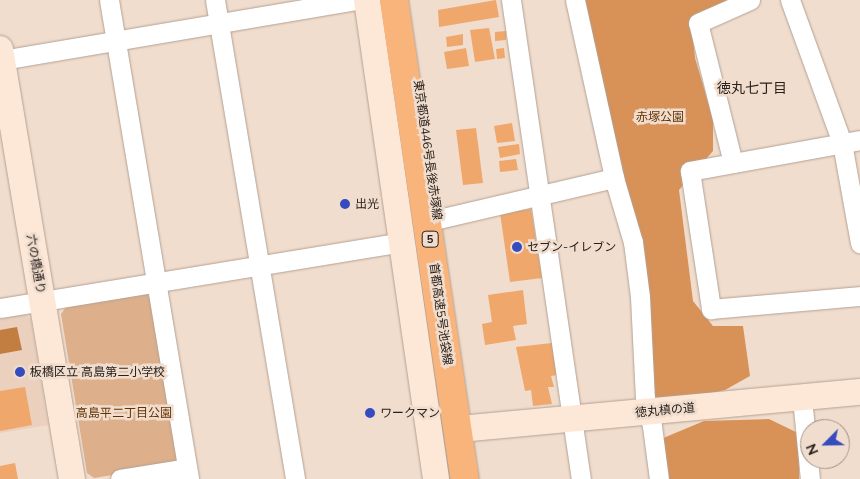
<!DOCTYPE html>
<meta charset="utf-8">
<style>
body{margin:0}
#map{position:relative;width:860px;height:479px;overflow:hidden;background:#f0ddce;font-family:Mulish,"Noto Sans JP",sans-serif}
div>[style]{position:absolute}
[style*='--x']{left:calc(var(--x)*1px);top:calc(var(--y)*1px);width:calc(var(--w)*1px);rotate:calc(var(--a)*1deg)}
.built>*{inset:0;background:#ead0bd}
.green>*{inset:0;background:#ddaf8b}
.forest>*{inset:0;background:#d89156}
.water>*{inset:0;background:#c27d41}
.building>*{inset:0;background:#efa76c}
.roads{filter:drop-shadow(0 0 1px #b3a193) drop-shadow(0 0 1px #b3a193)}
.street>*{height:19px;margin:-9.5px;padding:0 9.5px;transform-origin:9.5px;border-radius:9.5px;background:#fff}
.secondary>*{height:26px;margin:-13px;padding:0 13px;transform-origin:13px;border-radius:13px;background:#fde8d8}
.highway>*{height:28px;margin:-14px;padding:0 14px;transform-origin:14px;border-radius:14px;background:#f9b47c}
.dots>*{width:14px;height:14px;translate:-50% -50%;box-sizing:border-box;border:2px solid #f0ddce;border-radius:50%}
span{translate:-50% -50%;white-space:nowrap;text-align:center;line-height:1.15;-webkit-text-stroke:5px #f0ddce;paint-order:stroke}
.shield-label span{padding:1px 4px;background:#f0ddce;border:1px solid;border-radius:4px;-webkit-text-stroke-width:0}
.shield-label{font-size:11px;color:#27201b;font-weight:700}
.park-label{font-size:12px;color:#623403}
.street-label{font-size:12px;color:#27201b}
.poi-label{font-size:12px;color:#27201b}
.left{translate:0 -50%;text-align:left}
.neighbourhood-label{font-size:14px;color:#27201b}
.north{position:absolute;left:800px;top:419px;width:50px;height:50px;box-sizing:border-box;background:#f0ddce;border:1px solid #a09186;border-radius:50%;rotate:247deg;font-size:14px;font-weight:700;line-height:20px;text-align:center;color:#27201b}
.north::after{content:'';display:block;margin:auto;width:18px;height:22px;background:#364cbe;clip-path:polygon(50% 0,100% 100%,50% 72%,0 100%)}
</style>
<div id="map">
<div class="built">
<div style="clip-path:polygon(25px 314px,31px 319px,48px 425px,0 433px,0 319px)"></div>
</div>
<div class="green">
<div style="clip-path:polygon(146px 293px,153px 301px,179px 457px,173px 465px,94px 478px,87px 473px,61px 314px,66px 307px)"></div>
</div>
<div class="forest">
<div style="clip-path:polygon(582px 0,734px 0,691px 19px,695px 58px,713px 119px,713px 151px,679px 190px,693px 301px,713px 326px,743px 326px,750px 376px,725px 390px,657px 405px,640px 370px,643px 305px)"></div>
<div style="clip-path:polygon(769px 419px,800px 434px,799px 479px,665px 479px,661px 439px,704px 421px)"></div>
</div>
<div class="water">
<div style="clip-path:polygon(17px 327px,22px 350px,0 354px,0 330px)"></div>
</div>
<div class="building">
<div style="clip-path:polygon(496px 0,499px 17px,439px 27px,438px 10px)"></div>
<div style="clip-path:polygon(489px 28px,495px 59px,475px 62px,470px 30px)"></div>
<div style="clip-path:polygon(506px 31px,506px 40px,495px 41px,495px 32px)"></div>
<div style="clip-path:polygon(463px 34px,463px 45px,447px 47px,446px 37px)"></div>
<div style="clip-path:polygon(466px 48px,469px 66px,447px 69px,444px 52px)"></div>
<div style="clip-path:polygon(504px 48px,505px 58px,497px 59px,496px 49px)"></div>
<div style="clip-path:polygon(512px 123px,515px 141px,497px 143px,494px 126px)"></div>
<div style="clip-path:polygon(476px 128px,483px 183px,463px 185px,456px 130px)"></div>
<div style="clip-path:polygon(519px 144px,520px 154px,500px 158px,498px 147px)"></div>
<div style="clip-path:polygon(516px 159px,518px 170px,500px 172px,499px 161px)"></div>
<div style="clip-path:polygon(531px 209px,542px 278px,510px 282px,500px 213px)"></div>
<div style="clip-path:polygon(523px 290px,527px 324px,513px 326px,516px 340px,485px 345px,482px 324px,492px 322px,488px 295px)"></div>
<div style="clip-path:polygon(552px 343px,557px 375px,551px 376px,554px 387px,548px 387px,552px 404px,533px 406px,531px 390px,525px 391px,516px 347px)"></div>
<div style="clip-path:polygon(25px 387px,32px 425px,0 431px,0 391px)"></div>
<div style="clip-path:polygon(15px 463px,18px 479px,0 479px,0 466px)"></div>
</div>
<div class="roads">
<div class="street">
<div style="--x:109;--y:0;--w:486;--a:80.5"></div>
<div style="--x:215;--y:0;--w:486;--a:80.5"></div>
<div style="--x:511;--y:0;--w:484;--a:81.7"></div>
<div style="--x:575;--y:0;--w:182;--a:77.6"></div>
<div style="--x:614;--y:178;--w:67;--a:73.5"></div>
<div style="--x:633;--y:242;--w:55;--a:82.7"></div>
<div style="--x:640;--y:297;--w:101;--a:87.2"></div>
<div style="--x:645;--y:398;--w:29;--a:76"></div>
<div style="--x:652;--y:426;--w:53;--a:82.5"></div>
<div style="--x:790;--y:0;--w:152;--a:70"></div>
<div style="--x:842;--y:143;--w:102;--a:79.8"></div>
<div style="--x:2;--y:60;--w:361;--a:-9.6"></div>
<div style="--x:860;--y:140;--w:173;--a:169.7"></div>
<div style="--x:690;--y:171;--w:140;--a:81.3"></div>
<div style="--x:711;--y:309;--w:150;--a:-5"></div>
<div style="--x:733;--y:163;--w:144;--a:-104"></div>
<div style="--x:698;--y:23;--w:57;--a:-23.9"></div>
<div style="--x:438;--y:219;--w:181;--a:-13.1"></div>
<div style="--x:0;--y:308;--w:407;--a:-9.3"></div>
<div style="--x:802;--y:398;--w:81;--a:84.4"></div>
<div style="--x:120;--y:479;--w:68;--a:-9.3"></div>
</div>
<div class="secondary">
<div style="--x:367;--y:0;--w:484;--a:81.8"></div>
<div style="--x:0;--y:49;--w:436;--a:80.5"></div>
<div style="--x:470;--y:428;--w:392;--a:-5.3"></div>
</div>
<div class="highway">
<div style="--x:394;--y:0;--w:484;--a:81.6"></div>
</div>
</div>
<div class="dots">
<div style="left:345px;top:204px;background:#364cbe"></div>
<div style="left:517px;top:247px;background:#364cbe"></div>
<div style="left:20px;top:372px;background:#364cbe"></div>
<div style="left:370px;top:413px;background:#364cbe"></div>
</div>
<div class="shield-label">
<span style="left:430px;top:239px">5</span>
</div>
<div class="park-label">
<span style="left:660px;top:117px">赤塚公園</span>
<span style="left:124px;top:413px">高島平二丁目公園</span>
</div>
<div class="street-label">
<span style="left:428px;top:150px;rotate:82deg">東京都道446号長後赤塚線</span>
<span style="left:36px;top:264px;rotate:80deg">六の橋通り</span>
<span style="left:441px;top:314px;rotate:82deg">首都高速5号池袋線</span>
<span style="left:665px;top:410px;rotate:-5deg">徳丸槙の道</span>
</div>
<div class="poi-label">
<span class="left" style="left:355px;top:204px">出光</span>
<span class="left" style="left:527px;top:247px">セブン-イレブン</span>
<span class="left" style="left:30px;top:372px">板橋区立 高島第二小学校</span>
<span class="left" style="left:380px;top:413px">ワークマン</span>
</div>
<div class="neighbourhood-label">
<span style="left:752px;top:88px">徳丸七丁目</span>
</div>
<div class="north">N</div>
</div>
